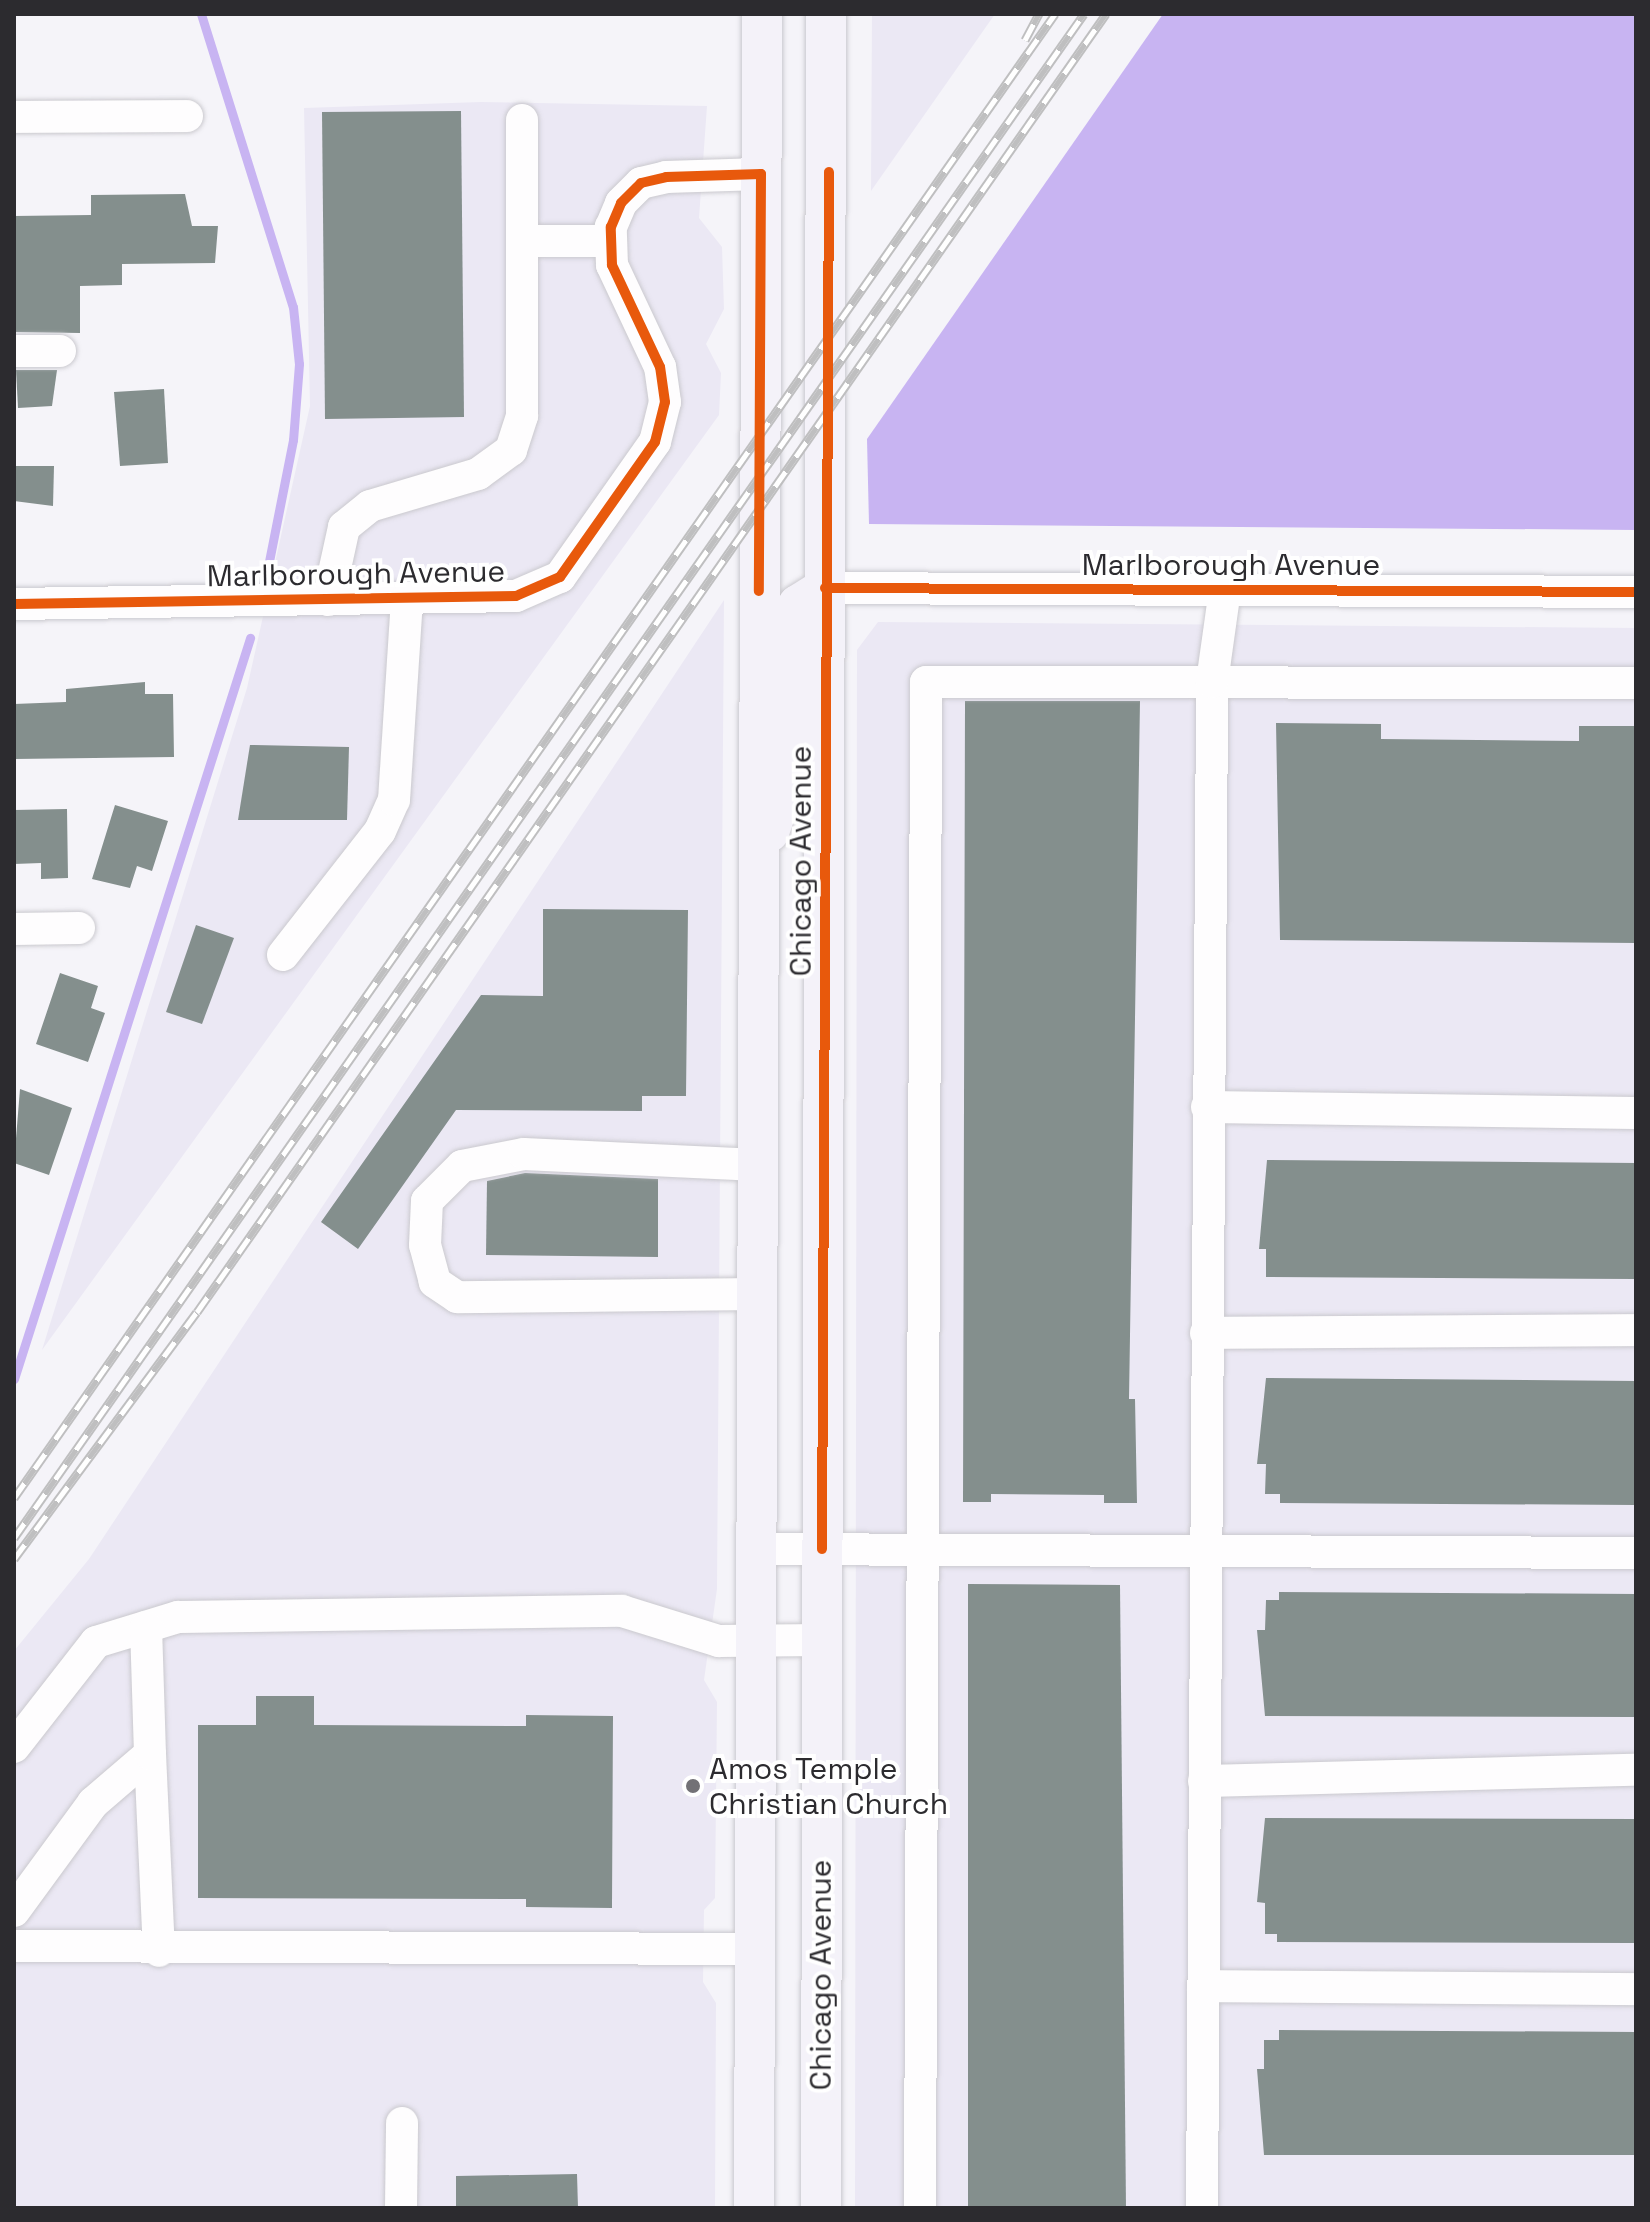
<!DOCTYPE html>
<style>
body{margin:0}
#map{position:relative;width:1650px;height:2222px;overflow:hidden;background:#f5f4f9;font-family:"Space Grotesk",sans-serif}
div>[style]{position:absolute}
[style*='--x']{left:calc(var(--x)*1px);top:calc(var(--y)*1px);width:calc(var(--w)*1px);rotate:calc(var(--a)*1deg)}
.built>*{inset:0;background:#ebe8f4}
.water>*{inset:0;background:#c8b4f2}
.stream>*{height:9px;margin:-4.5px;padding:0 4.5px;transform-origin:4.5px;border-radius:4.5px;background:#c8b4f2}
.building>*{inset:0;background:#848f8d}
.roads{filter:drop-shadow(0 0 2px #cac9ce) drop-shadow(0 0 2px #cac9ce)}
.minor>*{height:32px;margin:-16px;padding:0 16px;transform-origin:16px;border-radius:16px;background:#fefdfe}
.major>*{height:40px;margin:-20px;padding:0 20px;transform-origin:20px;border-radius:20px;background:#f4f2f9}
.rail>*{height:9px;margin-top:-4.5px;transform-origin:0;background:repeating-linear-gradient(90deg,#fff 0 18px,#bfbfc0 0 36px);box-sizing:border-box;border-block:2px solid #bfbfc0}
.cycleway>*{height:10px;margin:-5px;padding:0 5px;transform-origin:5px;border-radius:5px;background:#e8590c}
.dots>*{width:22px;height:22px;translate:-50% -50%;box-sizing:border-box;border:4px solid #fff;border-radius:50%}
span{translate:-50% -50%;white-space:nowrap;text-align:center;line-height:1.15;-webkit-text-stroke:8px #fff;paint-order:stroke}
.street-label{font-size:30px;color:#2c2b2f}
.poi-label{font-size:30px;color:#2c2b2f}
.left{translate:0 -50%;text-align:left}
.frame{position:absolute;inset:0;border:16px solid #2c2b2f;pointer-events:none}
</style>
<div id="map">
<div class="built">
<div style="clip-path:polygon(872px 14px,995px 14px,871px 191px)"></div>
<div style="clip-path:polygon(481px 102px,707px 106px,699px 218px,722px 247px,724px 309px,706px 344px,721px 373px,719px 415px,42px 1350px,247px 688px,310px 406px,304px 108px)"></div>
<div style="clip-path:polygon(724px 600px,717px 1589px,704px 1680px,717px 1702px,715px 1898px,704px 1910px,703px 1982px,716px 2003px,715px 2208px,14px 2208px,14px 1651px,89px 1559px)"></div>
<div style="clip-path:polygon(878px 622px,1636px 628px,1636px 2208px,855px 2208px,857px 650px)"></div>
</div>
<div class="water">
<div style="clip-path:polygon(1163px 14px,1636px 14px,1636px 530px,869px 524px,867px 439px)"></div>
</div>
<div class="stream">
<div style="--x:201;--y:14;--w:307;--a:72.6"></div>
<div style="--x:293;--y:307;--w:57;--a:84"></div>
<div style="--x:299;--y:364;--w:76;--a:94.5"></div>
<div style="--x:293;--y:440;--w:128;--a:101.2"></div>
<div style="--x:14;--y:1379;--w:778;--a:-72.33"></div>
</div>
<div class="building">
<div style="clip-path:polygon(461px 111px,464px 417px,325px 419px,322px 112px)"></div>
<div style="clip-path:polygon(185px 194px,192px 226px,218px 226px,215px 263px,122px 264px,122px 285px,80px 286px,80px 333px,14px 332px,14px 216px,91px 215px,91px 195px)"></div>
<div style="clip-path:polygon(16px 370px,57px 370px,52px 406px,18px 408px)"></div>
<div style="clip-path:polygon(164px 389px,168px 463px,120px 466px,114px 392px)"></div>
<div style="clip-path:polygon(14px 466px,54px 466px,53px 506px,14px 501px)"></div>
<div style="clip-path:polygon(145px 682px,145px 694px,173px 694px,174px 757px,14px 759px,14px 704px,66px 702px,66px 689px)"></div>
<div style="clip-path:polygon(965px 701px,1140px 701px,1129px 1399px,1135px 1399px,1137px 1503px,1104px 1503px,1104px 1495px,991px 1494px,991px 1502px,963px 1502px)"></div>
<div style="clip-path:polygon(1276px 723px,1381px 724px,1381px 739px,1579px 741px,1579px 726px,1636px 726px,1636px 943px,1280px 940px)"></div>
<div style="clip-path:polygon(250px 745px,349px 747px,347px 820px,238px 820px)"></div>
<div style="clip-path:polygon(115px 805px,168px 821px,152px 871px,137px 866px,130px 888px,92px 879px)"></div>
<div style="clip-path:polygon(67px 809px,68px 878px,41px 879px,41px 863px,14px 864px,14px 810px)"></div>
<div style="clip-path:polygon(543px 909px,688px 910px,686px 1096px,642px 1096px,642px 1111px,456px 1110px,358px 1249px,321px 1222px,481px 995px,543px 996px)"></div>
<div style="clip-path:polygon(196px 925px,234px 938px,202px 1024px,166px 1012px)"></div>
<div style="clip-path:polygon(60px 973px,98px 986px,91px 1008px,105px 1013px,88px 1062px,36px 1044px)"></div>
<div style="clip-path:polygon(20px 1089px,72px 1108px,49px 1175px,14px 1163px)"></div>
<div style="clip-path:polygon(1267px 1160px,1636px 1163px,1636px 1279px,1266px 1277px,1266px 1249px,1259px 1249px)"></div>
<div style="clip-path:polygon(525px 1173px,658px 1179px,658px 1257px,486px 1255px,487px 1181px)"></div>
<div style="clip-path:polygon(1266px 1378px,1636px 1381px,1636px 1505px,1280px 1503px,1280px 1494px,1265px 1494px,1266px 1464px,1257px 1464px)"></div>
<div style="clip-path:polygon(968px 1584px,1120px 1585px,1126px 2208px,968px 2208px)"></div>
<div style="clip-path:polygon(1279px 1592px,1636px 1594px,1636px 1717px,1265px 1716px,1257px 1630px,1265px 1630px,1266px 1600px,1279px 1600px)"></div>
<div style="clip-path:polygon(256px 1696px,314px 1696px,314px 1725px,526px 1726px,526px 1715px,613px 1716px,612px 1908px,526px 1907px,526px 1899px,198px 1898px,198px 1725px,256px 1725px)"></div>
<div style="clip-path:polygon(1265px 1818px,1636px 1819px,1636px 1943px,1277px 1942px,1277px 1934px,1265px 1934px,1265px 1903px,1257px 1902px)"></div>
<div style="clip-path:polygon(1279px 2030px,1636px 2032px,1636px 2155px,1264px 2155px,1257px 2069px,1264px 2069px,1264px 2040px,1279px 2040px)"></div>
<div style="clip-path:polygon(577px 2174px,578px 2208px,456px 2208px,456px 2176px)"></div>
</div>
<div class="roads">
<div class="minor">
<div style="--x:14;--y:117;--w:173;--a:-0.3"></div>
<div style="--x:522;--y:241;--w:89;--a:0"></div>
<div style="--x:14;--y:351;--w:46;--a:0"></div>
<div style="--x:825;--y:588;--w:811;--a:0.28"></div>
<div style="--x:328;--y:600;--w:75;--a:-77.6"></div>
<div style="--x:344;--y:527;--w:33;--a:-39"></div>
<div style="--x:370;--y:506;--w:113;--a:-16.5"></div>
<div style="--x:478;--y:474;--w:41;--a:-36"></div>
<div style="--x:511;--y:450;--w:36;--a:-72"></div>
<div style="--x:522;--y:416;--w:296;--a:-90"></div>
<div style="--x:14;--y:604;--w:502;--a:-0.91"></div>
<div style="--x:516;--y:596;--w:48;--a:-23.4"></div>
<div style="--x:560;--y:577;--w:165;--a:-54.9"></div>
<div style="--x:655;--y:442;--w:41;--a:-76"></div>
<div style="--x:665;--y:402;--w:35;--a:-98"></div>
<div style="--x:660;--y:367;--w:113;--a:-115.2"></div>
<div style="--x:612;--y:265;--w:38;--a:-92"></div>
<div style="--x:611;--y:227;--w:26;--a:-67"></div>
<div style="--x:621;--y:203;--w:28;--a:-45"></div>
<div style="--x:641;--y:183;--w:26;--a:-13"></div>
<div style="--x:666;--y:177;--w:95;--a:-1.8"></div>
<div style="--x:14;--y:929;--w:65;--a:-0.9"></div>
<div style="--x:283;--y:955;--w:157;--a:-52"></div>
<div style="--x:380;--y:831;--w:34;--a:-66"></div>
<div style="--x:394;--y:800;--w:201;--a:-86.3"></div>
<div style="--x:1207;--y:1107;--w:429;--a:0.8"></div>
<div style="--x:757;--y:1294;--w:300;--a:179.4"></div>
<div style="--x:457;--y:1297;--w:27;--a:-146"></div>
<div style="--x:435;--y:1282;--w:38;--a:-105"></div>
<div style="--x:425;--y:1245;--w:44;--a:-87.4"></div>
<div style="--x:427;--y:1201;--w:49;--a:-45"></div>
<div style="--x:462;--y:1166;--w:63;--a:-11"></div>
<div style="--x:524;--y:1154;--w:234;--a:2.7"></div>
<div style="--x:1206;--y:1333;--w:430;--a:-0.4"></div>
<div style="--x:757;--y:1549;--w:879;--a:0.26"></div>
<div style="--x:14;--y:1747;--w:133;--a:-52"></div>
<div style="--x:96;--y:1642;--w:86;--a:-17"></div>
<div style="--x:178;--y:1617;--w:444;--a:-0.8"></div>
<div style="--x:622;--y:1611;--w:102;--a:17.2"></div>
<div style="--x:719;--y:1641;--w:103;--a:-0.6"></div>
<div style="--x:150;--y:1754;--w:197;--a:87.4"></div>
<div style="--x:1204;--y:1781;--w:432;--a:-1.5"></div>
<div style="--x:14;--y:1911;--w:134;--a:-53.8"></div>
<div style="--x:93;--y:1803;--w:75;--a:-40.7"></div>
<div style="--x:150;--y:1754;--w:127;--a:-91.8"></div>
<div style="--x:14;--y:1946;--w:742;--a:0.23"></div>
<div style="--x:1203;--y:1986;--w:433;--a:0.4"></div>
<div style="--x:401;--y:2208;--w:85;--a:-89.3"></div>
<div style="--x:920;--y:2208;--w:1526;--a:-89.77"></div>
<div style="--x:926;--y:682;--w:710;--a:0.08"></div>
<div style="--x:1202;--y:2208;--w:1526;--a:-89.62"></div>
<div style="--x:1212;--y:682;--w:94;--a:-82"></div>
</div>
<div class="major">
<div style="--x:769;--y:832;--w:74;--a:-71.1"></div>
<div style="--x:793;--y:762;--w:157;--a:-88.2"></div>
<div style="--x:798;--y:605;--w:32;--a:-32"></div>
<div style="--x:754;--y:2208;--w:2194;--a:-89.79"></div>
<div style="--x:821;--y:2208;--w:2194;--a:-89.87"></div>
</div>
</div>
<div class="rail">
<div style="--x:1025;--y:40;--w:30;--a:-62"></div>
<div style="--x:14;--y:1498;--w:1813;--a:-54.95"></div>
<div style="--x:14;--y:1538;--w:1862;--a:-54.93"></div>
<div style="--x:14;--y:1559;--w:307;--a:-53.5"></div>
<div style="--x:197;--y:1312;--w:1585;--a:-55"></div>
</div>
<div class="cycleway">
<div style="--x:825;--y:588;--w:811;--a:0.28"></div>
<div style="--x:14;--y:604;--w:502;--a:-0.91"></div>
<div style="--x:516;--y:596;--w:48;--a:-23.4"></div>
<div style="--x:560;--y:577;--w:165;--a:-54.9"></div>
<div style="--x:655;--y:442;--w:41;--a:-76"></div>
<div style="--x:665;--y:402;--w:35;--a:-98"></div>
<div style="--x:660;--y:367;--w:113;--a:-115.2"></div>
<div style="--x:612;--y:265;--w:38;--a:-92"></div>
<div style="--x:611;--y:227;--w:26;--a:-67"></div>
<div style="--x:621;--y:203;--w:28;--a:-45"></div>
<div style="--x:641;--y:183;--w:26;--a:-13"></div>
<div style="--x:666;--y:177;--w:95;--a:-1.8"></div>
<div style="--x:761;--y:174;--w:417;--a:90.3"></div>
<div style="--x:822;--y:1549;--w:1377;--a:-89.71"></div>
</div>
<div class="dots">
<div style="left:693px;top:1786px;background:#727176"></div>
</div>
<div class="street-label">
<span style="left:1231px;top:565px">Marlborough Avenue</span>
<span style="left:356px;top:574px;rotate:-1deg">Marlborough Avenue</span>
<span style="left:801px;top:861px;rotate:-90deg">Chicago Avenue</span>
<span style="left:821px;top:1975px;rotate:-90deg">Chicago Avenue</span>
</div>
<div class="poi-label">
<span class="left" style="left:709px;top:1786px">Amos Temple<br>Christian Church</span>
</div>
<div class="frame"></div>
</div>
